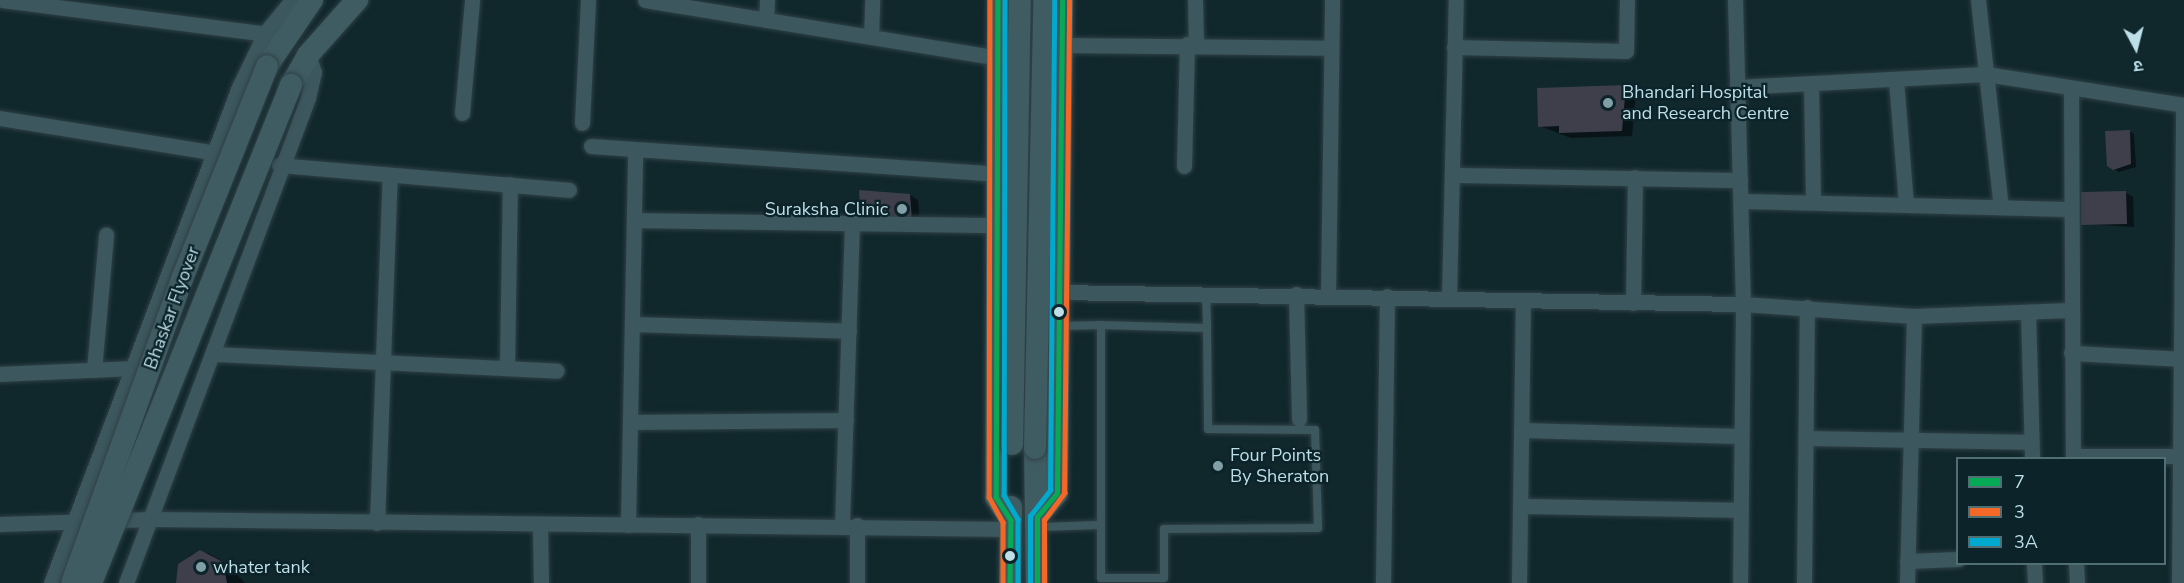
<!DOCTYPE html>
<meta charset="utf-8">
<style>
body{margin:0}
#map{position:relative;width:2184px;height:583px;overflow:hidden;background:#10272c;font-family:"Nunito Sans","Noto Sans Devanagari",sans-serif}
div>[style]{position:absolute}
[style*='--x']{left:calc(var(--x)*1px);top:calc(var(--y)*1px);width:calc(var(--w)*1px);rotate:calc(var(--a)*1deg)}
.shadow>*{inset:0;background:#0007}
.building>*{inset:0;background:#3e3f4b}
.roads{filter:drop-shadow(0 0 2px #2f4146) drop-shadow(0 0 2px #2f4146)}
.service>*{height:8px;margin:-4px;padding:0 4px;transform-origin:4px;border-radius:4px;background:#3c575d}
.minor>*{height:15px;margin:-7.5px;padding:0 7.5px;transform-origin:7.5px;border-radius:7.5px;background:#3c575d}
.primary>*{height:22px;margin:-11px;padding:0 11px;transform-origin:11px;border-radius:11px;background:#3f5c62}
.bridges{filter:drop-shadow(0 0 2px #2f4146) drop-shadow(0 0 2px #2f4146)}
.primary-bridge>*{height:22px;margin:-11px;padding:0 11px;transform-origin:11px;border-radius:11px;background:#3f5c62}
.bus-1>*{height:4.5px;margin:-2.25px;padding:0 2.25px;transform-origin:2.25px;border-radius:2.25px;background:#06aa56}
.bus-2>*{height:4.5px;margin:-2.25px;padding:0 2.25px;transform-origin:2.25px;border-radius:2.25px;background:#f36827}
.bus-3>*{height:4.5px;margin:-2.25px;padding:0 2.25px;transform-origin:2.25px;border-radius:2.25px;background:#00a9ce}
.dots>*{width:16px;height:16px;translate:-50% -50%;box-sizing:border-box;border:3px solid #0c2329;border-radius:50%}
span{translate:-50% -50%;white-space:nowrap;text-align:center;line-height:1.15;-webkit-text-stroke:4.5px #0c2329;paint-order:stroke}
.poi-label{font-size:18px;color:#bcdfe8}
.left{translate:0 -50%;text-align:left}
.right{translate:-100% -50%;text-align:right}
.street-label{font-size:18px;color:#bcdfe8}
.legend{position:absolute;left:1956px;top:457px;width:210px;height:108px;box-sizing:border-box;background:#0c2329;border:2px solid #526e75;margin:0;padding:8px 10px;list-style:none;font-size:18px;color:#bcdfe8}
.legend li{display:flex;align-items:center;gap:12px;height:30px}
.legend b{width:30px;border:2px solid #526e75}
.north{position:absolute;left:2106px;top:18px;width:60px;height:60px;-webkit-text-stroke:4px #0c2329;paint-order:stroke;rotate:173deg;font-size:16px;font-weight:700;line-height:24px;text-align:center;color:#bcdfe8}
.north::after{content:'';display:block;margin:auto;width:21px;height:27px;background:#bcdfe8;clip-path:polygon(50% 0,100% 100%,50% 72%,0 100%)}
</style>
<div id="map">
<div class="shadow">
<div style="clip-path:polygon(1626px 86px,1636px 92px,1632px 136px,1571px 138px,1540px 126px,1539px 89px)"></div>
<div style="clip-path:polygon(2129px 131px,2134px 134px,2136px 167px,2119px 172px,2108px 165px)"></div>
<div style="clip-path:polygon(2126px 193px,2133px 197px,2134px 227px,2083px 224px)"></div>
<div style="clip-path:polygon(910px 195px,918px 200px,920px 224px,870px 226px)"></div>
<div style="clip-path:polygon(208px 553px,227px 564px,245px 583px,179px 583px,179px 565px,192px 554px)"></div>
</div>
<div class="building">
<div style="clip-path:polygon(1626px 85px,1622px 131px,1559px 133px,1559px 126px,1538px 127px,1537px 88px)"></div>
<div style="clip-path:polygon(2130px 130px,2131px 164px,2113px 170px,2107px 166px,2105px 131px)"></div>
<div style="clip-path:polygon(859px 190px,910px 194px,912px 220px,861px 222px)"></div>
<div style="clip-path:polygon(2126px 191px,2127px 224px,2081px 225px,2081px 192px)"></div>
<div style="clip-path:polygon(200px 550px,223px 562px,227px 583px,176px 583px,178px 564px)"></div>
</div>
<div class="roads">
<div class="service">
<div style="--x:1206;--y:294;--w:34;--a:88"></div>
<div style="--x:1061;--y:326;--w:40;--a:-1.4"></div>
<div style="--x:1101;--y:325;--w:106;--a:1.6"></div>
<div style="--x:1207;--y:328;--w:101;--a:89.4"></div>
<div style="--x:1208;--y:429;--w:107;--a:0.5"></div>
<div style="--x:1315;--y:430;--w:98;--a:88.2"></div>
<div style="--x:1318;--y:528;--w:154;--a:179.6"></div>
<div style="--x:1164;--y:529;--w:49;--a:90"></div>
<div style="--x:1164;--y:578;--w:63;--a:180"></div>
<div style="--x:1101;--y:578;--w:253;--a:-90"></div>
<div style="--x:1039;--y:527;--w:61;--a:-1.9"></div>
</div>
<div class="minor">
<div style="--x:2;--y:0;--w:274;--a:7.3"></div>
<div style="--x:645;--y:0;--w:358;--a:9.3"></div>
<div style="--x:1195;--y:0;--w:44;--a:88.7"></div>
<div style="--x:1735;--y:0;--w:304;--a:88.5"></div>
<div style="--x:1743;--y:304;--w:279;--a:90.6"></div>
<div style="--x:1978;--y:0;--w:208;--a:83.7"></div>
<div style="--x:766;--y:20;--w:20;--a:-87"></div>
<div style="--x:871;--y:37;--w:37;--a:-88"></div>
<div style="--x:1062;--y:45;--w:268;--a:0.6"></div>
<div style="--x:1454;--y:47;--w:172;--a:1.3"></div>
<div style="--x:1626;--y:51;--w:51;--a:-88.9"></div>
<div style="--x:1896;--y:80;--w:124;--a:85.4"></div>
<div style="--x:1811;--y:83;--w:118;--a:89"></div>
<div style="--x:1737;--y:87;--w:249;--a:-3"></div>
<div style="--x:1986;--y:74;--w:200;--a:8.9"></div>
<div style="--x:2071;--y:88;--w:370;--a:89.7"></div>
<div style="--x:462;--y:113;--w:113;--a:-84.9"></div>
<div style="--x:0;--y:118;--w:219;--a:9.2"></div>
<div style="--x:582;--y:123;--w:123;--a:-87.2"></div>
<div style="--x:591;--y:146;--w:407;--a:3.9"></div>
<div style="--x:279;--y:165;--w:291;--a:4.9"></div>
<div style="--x:1184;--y:166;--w:122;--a:-88.6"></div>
<div style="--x:1453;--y:175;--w:287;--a:1"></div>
<div style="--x:1742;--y:201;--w:328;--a:1.4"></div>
<div style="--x:634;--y:220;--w:360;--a:0.8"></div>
<div style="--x:1059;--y:292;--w:684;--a:1.01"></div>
<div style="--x:1743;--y:304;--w:171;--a:4"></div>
<div style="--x:1914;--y:316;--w:156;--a:-2.2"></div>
<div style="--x:1296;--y:294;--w:125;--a:88.6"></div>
<div style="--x:1328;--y:295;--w:295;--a:-89.2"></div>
<div style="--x:1449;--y:298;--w:298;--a:-88.7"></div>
<div style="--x:1633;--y:303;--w:126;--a:-89.1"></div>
<div style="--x:2028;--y:312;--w:146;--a:88.4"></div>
<div style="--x:632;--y:324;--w:217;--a:1.8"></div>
<div style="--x:2071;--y:353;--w:110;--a:3.1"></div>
<div style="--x:215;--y:354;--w:342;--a:2.8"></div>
<div style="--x:507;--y:367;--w:183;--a:-89.1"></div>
<div style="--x:94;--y:370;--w:136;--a:-84.9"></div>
<div style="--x:0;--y:374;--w:132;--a:-2.6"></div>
<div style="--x:630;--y:422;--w:216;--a:-0.5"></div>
<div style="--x:1521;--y:430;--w:219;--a:1.6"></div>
<div style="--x:1806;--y:438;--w:225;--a:1"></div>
<div style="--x:2073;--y:456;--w:107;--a:0"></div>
<div style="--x:1520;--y:506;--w:219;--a:1"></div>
<div style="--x:377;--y:523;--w:347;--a:-87.9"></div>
<div style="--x:0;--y:524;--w:153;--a:-1.9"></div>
<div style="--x:153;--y:519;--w:858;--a:0.67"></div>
<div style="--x:628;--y:525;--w:375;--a:-88.9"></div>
<div style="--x:842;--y:525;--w:298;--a:-88.1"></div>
<div style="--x:540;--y:526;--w:57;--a:89"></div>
<div style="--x:1907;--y:561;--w:51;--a:-2.2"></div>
<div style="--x:2034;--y:564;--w:19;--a:87"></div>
<div style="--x:2076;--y:564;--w:19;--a:87"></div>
<div style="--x:51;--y:583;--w:530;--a:-69.24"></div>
<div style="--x:239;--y:87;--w:60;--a:-64.3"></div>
<div style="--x:265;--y:33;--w:43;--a:-50.7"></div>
<div style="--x:126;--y:583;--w:518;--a:-69.43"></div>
<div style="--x:308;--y:98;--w:27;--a:-77"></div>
<div style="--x:314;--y:72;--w:18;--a:-109"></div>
<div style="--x:698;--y:583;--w:59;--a:-90"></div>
<div style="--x:857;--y:583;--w:58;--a:-90"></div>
<div style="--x:1383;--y:583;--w:287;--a:-89.2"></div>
<div style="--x:1519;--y:583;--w:283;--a:-89.2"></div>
<div style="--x:1804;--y:583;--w:276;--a:-89.4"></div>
<div style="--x:1907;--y:583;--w:267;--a:-88.5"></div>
<div style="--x:2179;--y:583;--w:478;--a:-89.5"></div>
</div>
<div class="primary">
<div style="--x:998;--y:0;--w:497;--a:90.2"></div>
<div style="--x:996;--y:497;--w:27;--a:57"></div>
<div style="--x:267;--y:66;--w:80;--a:-55.7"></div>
<div style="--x:291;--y:85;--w:34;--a:-60"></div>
<div style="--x:308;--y:55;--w:74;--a:-48.3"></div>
<div style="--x:1035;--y:448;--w:135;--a:89.2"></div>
<div style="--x:1037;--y:517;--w:31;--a:-50"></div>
<div style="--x:1057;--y:493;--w:493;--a:-89.4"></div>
<div style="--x:1010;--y:583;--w:76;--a:-89.2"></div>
</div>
</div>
<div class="bridges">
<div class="primary-bridge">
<div style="--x:1012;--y:444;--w:444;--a:-89"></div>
<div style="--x:1035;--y:448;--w:448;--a:-88.8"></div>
<div style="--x:72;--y:583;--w:323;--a:-70.1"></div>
<div style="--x:182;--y:279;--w:229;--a:-68.2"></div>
<div style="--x:91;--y:583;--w:537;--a:-68.12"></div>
</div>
</div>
<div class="bus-1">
<div style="--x:998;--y:0;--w:497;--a:90.2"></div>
<div style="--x:996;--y:497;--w:27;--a:57"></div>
<div style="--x:1011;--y:520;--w:63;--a:90.9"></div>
<div style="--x:1037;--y:583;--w:66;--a:-90"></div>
<div style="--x:1037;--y:517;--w:31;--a:-50"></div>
<div style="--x:1057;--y:493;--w:493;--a:-89.4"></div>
</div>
<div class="bus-2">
<div style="--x:990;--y:0;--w:497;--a:90.1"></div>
<div style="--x:989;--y:497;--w:29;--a:61"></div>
<div style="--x:1003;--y:522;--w:61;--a:90"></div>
<div style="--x:1044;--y:583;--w:63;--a:-90"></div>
<div style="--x:1044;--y:520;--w:34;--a:-53"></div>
<div style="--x:1064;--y:493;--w:493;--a:-89.4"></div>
</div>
<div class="bus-3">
<div style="--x:1005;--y:0;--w:495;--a:90.1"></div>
<div style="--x:1004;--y:495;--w:28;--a:60"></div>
<div style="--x:1018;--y:519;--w:64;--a:90"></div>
<div style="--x:1030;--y:583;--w:67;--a:-90"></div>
<div style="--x:1030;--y:516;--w:33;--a:-52"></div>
<div style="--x:1050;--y:490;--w:490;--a:-89.5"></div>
</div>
<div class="dots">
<div style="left:1608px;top:103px;background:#809fa6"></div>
<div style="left:902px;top:209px;background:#809fa6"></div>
<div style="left:1059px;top:312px;background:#bcdfe8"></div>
<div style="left:1218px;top:466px;background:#809fa6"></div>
<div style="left:1010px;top:556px;background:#bcdfe8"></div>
<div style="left:201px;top:567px;background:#809fa6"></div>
</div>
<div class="poi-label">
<span class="left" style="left:1622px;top:103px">Bhandari Hospital<br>and Research Centre</span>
<span class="right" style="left:888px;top:209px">Suraksha Clinic</span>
<span class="left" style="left:1230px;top:466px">Four Points<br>By Sheraton</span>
<span class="left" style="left:213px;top:567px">whater tank</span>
</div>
<div class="street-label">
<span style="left:172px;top:308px;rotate:-70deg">Bhaskar Flyover</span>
</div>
<ul class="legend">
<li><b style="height:8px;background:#06aa56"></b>7</li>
<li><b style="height:8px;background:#f36827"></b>3</li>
<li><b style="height:8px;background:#00a9ce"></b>3A</li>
</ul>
<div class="north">उ</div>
</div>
